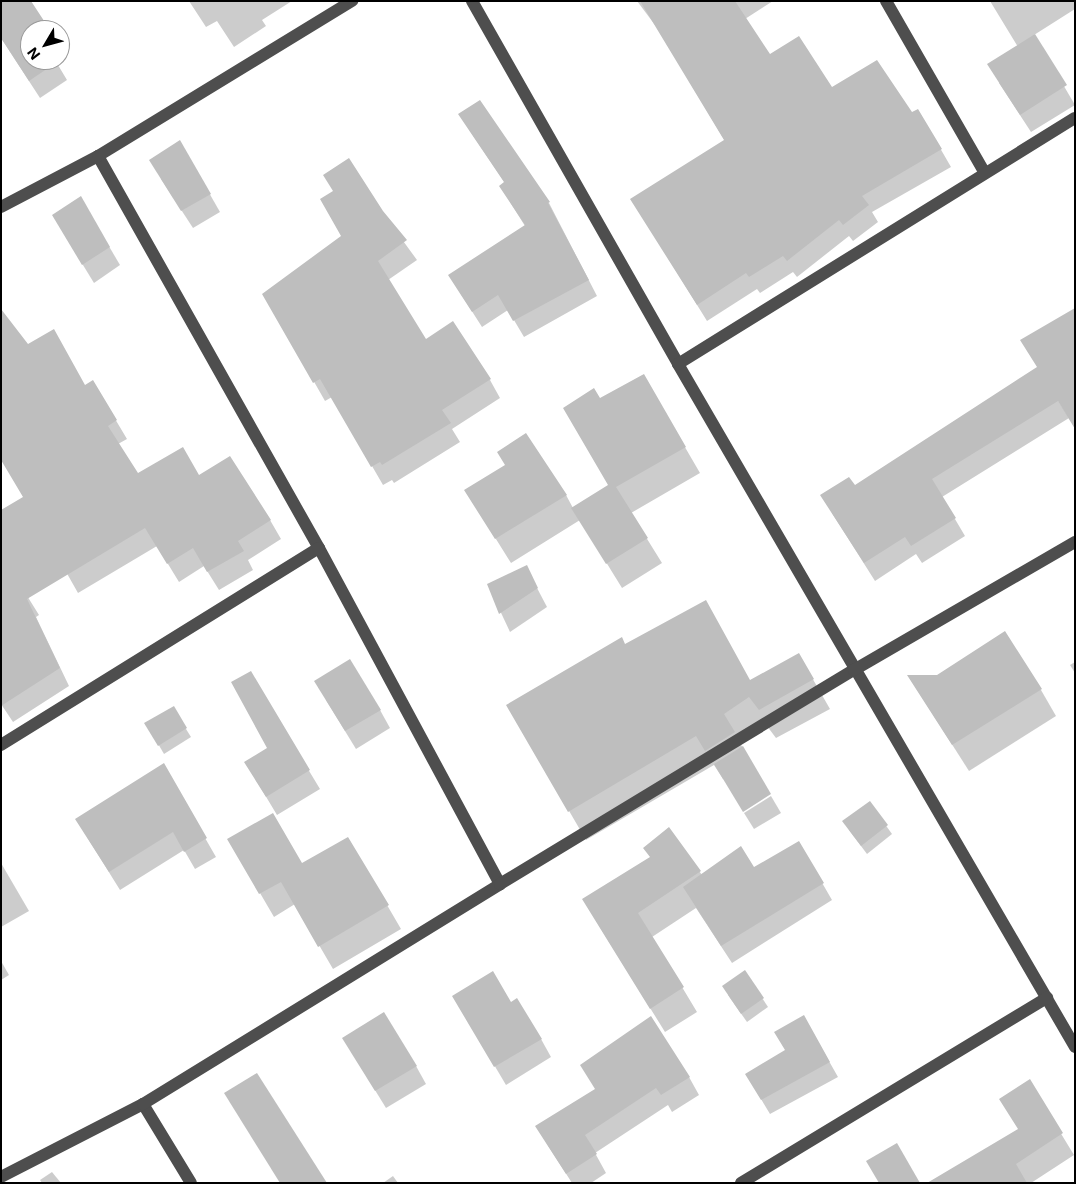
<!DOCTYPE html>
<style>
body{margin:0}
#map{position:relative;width:1076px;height:1184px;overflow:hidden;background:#fff;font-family:Inter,sans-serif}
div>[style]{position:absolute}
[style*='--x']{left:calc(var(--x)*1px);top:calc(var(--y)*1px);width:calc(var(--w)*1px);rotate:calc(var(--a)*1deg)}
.shadow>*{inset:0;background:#0003}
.building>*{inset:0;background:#bebebe}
.minor>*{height:12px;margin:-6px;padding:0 6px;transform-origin:6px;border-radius:6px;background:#4e4e4e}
span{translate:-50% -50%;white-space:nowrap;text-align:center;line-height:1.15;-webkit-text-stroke:4px #fff;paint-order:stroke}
.frame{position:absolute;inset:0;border:2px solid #000;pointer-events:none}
.north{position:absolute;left:20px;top:20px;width:50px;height:50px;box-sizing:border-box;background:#fff;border:1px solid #999;border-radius:50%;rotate:233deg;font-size:14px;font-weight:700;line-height:20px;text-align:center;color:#000}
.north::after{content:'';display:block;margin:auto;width:18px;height:22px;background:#000;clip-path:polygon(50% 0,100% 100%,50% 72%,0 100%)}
</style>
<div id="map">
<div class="shadow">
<div style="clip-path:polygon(1px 1px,49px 30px,30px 30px,30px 60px,60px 60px,60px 48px,66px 59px,58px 65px,67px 80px,40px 98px,1px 38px)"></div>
<div style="clip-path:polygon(189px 1px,292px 1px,262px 20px,266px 26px,234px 47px,217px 21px,206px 27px)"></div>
<div style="clip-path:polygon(637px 1px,773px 1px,745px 19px,770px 56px,832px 89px,912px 114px,918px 110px,951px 167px,872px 212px,878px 222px,853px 241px,849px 236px,797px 277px,793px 272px,760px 293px,757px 289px,707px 321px,642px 216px,725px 141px,658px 29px)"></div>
<div style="clip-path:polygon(990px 1px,1075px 1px,1075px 9px,1034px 35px,1075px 105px,1031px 132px,999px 83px,1018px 47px)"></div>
<div style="clip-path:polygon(480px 102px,549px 203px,597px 296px,524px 337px,508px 310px,482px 327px,459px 291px,525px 226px,510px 202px,505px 183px,470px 131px)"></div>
<div style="clip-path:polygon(180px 142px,220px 212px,193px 228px,161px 179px)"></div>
<div style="clip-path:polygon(80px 197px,120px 265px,94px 283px,64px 234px)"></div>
<div style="clip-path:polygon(382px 212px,417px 260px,388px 280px,425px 341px,490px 380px,500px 398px,452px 429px,460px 442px,394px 483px,392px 480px,383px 485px,332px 397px,325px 401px,264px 294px)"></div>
<div style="clip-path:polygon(28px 346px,85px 386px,93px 382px,127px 439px,118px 444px,138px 475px,199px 477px,270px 520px,281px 539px,248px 560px,253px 570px,219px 590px,204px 566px,179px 582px,157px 546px,78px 593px,1px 457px)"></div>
<div style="clip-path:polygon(1038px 368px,1069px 418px,942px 497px,965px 536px,922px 563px,916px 554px,875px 581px,832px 513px,855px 487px)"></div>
<div style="clip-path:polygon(643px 375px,700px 473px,631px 513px,662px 563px,622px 588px,580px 520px,511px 563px,466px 491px,566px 495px,573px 508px,609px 486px,600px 400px)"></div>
<div style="clip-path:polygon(1px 554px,39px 615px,36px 617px,69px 686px,13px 722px,1px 704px)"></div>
<div style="clip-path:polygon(526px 567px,547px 607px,510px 632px,488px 585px)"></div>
<div style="clip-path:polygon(625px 645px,750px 682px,799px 655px,830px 709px,776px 738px,767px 726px,740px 743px,770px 794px,723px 779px,714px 765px,586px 840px,508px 706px)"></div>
<div style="clip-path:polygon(1075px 662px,1075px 673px,1070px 665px)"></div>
<div style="clip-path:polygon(250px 673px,320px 789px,277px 815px,256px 780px,269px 748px)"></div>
<div style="clip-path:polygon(909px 677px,1041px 690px,1056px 716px,969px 771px)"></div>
<div style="clip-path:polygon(326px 700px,380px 710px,390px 728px,356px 749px)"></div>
<div style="clip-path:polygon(173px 708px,191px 737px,164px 754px,146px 723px)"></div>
<div style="clip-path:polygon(163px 765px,216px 857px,195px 869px,184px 850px,120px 890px,87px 837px)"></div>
<div style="clip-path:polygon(771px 796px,781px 813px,754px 829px,744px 813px)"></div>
<div style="clip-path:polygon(869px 802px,892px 834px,867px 854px,849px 830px)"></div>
<div style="clip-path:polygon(668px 828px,702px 875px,754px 869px,799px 843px,832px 900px,732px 963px,696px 908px,652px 937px,697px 1012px,665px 1032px,598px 924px,651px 858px)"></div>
<div style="clip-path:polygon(348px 838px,401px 929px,333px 969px,295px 904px,274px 917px,229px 840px,302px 865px)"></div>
<div style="clip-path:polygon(1px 863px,29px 911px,1px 927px)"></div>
<div style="clip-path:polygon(1px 961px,9px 975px,1px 980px)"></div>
<div style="clip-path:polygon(745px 972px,768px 1007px,747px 1022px,728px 995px)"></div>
<div style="clip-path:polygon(510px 1004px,541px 1039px,551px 1057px,506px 1085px,464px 1014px)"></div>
<div style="clip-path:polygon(804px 1017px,838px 1077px,770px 1114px,755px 1089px,786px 1051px)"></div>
<div style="clip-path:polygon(354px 1056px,416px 1066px,426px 1084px,386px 1108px)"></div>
<div style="clip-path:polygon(689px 1077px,699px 1095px,672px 1112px,668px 1105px,595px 1153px,606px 1173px,591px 1183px,572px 1183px,547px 1144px,596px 1090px)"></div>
<div style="clip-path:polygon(1029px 1081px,1074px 1155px,1031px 1183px,929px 1183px,1019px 1130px)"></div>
<div style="clip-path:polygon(52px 1172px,61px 1183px,42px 1183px,40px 1180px)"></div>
<div style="clip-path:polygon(393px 1176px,398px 1183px,383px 1183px)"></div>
</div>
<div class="building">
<div style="clip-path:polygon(1px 1px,31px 1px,50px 30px,30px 30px,30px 60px,57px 62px,29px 81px,1px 38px)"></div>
<div style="clip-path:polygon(640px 1px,735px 1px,770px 54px,799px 36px,832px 87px,877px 60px,912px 112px,918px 109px,942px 149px,862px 196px,869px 205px,843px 225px,839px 220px,787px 261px,783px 256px,749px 277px,746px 273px,697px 305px,630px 199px,724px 140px)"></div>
<div style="clip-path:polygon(1035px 34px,1067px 85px,1020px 115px,987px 64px)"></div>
<div style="clip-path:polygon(480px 100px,550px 202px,548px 203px,589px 280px,513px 321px,498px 295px,472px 312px,448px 275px,525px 225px,499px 186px,504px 182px,458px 114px)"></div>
<div style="clip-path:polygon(180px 140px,211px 194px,181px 211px,149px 160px)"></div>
<div style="clip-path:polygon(349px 158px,383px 211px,407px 240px,378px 261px,426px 339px,453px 321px,491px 379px,442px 410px,451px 423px,382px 465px,380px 462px,371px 467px,320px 379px,313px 383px,262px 294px,341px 236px,320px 199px,333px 191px,323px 175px)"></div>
<div style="clip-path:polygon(81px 196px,110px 247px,82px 265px,52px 215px)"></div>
<div style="clip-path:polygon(1075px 308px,1075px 429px,1058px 401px,932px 479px,956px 518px,911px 546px,905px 537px,864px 563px,820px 495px,849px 477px,855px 485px,1037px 367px,1020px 340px)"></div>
<div style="clip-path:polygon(1px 309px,28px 344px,54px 329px,85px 385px,93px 380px,117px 420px,108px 426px,138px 473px,183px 447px,199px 475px,230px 456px,271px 520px,238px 541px,244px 551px,207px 572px,193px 548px,167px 564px,145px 528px,27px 599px,60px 668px,1px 706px,1px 510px,23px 497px,1px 460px)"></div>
<div style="clip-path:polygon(644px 374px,686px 447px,616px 487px,648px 538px,606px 564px,571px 508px,608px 485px,563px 408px,594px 388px,600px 398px)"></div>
<div style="clip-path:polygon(526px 433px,567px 495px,495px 539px,464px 490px,505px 465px,497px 452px)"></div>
<div style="clip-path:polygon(527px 565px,538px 588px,499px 614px,487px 584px)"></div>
<div style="clip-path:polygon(706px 600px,750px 680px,799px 653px,814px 679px,759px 710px,749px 697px,724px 714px,735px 732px,705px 751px,696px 736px,568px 812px,506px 705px,622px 637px,625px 644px)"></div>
<div style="clip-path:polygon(1005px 631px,1042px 689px,952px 745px,907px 675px,937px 675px)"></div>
<div style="clip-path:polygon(350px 659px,381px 710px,345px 731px,314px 681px)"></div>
<div style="clip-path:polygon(251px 671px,310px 770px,266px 797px,244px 762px,267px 748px,231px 682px)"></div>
<div style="clip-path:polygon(174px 706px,187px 728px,158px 746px,144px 723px)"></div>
<div style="clip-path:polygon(743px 746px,771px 794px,743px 812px,714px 764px)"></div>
<div style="clip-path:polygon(164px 763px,207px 838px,184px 852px,173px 832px,109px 872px,75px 819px)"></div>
<div style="clip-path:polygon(870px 801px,888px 825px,861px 846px,842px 821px)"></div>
<div style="clip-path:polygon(273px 813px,302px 863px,348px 837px,389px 905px,318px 947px,281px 882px,259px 894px,227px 839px)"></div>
<div style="clip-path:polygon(669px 827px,701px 871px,638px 913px,684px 987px,650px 1009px,582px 899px,650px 857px,643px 848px)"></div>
<div style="clip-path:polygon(799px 841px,824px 883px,721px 946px,683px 887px,741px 846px,754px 867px)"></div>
<div style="clip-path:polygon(745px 970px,764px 998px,741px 1014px,722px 986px)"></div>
<div style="clip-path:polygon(493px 971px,511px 1002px,517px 998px,542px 1039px,494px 1067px,452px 996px)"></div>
<div style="clip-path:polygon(384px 1012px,417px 1066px,375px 1091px,342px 1038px)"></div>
<div style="clip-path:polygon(804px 1015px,830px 1062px,761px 1100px,745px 1074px,785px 1050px,774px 1032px)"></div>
<div style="clip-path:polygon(651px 1016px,690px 1077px,661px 1095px,656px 1088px,585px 1135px,597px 1154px,566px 1174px,535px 1126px,595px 1089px,580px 1065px)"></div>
<div style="clip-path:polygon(257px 1073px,327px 1183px,280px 1183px,224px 1093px)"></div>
<div style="clip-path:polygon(1030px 1079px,1063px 1133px,1016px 1164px,1027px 1183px,927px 1183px,1018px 1129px,999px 1099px)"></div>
<div style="clip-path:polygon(897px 1143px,920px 1183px,879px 1183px,866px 1161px)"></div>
</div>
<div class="minor">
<div style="--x:472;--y:1;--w:417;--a:60.4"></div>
<div style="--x:678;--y:364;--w:790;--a:59.83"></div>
<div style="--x:886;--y:1;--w:198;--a:60.1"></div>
<div style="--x:98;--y:156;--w:450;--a:60.6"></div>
<div style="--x:319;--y:548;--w:382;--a:61.7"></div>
<div style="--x:1;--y:207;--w:110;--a:-27.7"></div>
<div style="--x:98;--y:156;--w:298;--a:-31.4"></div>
<div style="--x:678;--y:364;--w:467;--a:-31.8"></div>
<div style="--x:1;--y:745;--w:374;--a:-31.8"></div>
<div style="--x:143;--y:1104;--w:92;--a:58.7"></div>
<div style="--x:1;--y:1177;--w:160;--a:-27.2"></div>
<div style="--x:143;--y:1104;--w:419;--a:-31.6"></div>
<div style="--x:500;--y:884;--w:414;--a:-31.2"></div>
<div style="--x:854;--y:670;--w:255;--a:-30.1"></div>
<div style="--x:741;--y:1183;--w:358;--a:-31.2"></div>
</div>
<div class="frame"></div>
<div class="north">N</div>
</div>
